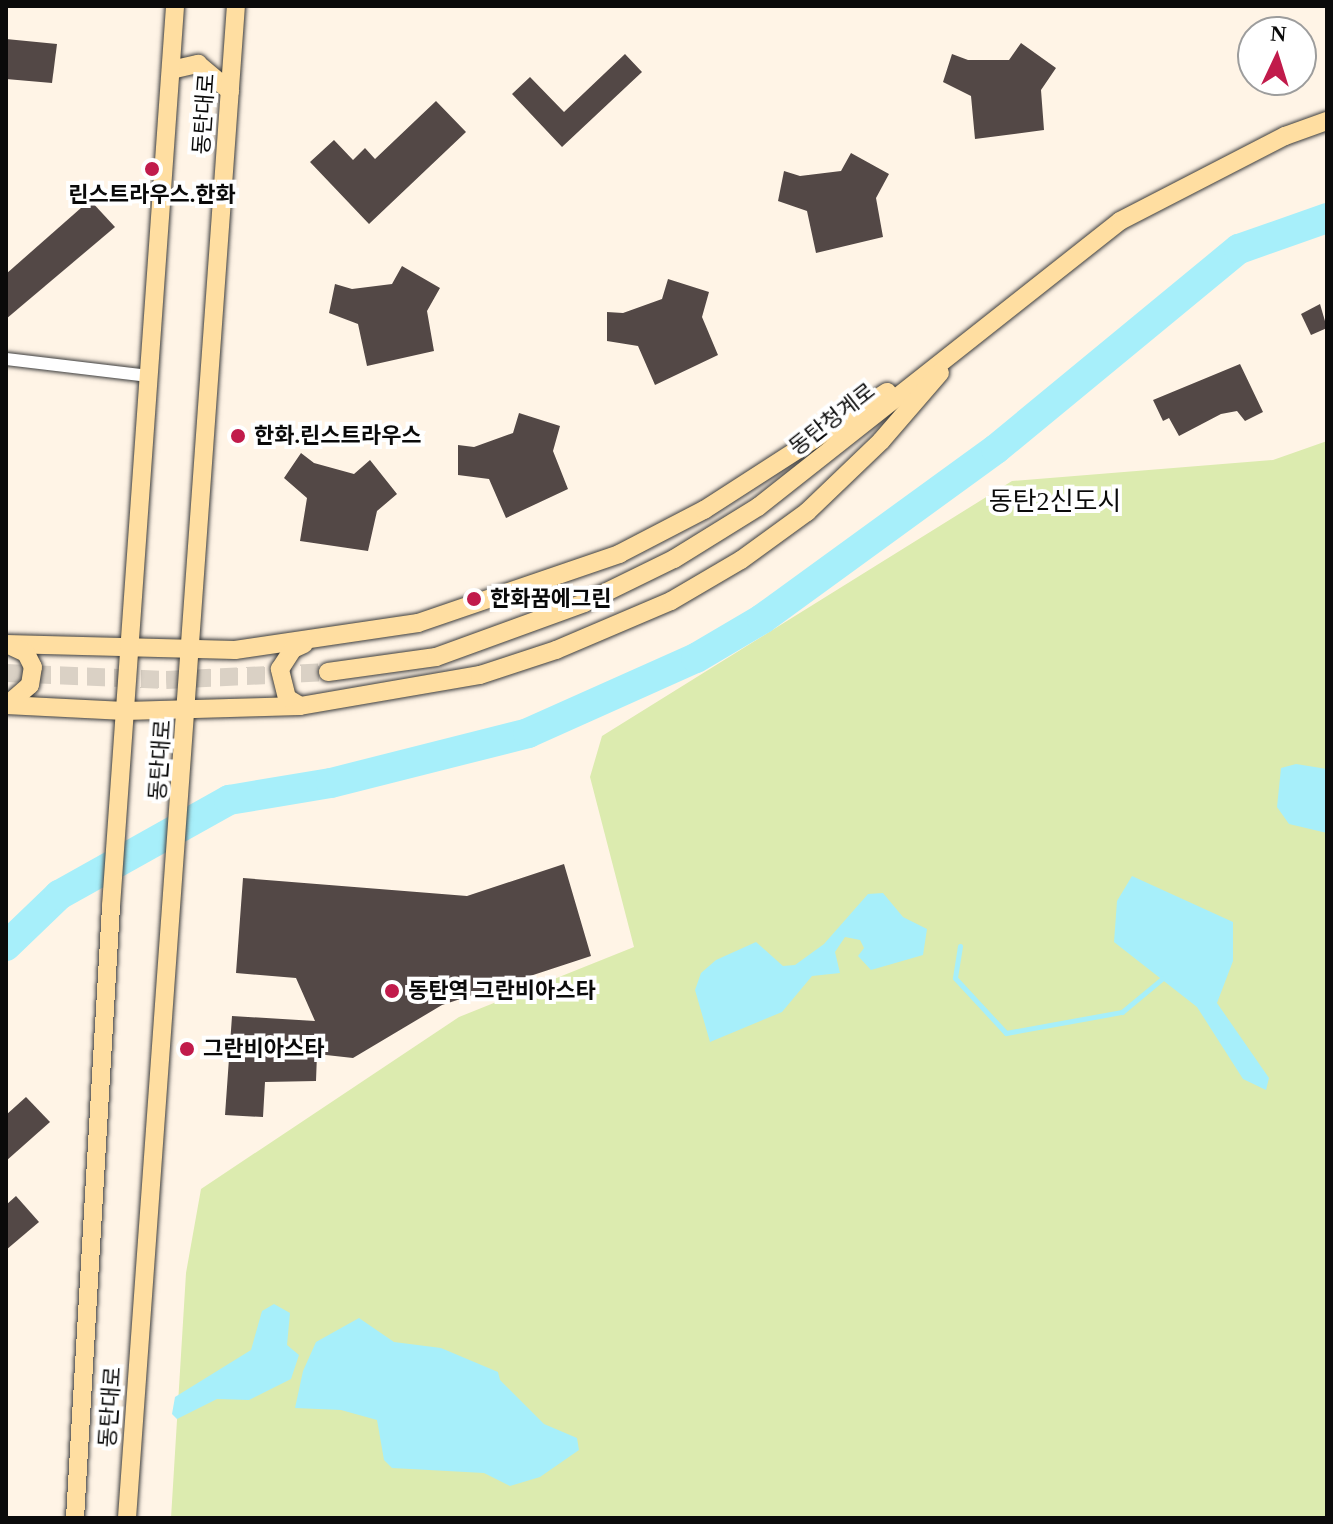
<!DOCTYPE html>
<meta charset="utf-8">
<style>
body{margin:0}
#map{position:relative;width:1333px;height:1524px;overflow:hidden;background:#fff4e6;font-family:"Times New Roman","Noto Sans KR",serif}
div>[style]{position:absolute}
[style*='--x']{left:calc(var(--x)*1px);top:calc(var(--y)*1px);width:calc(var(--w)*1px);rotate:calc(var(--a)*1deg)}
.green>*{inset:0;background:#dcebaf}
.water>*{inset:0;background:#a7effa}
.stream>*{height:5px;margin:-2.5px;padding:0 2.5px;transform-origin:2.5px;border-radius:2.5px;background:#a7effa}
.river>*{height:30px;margin:-15px;padding:0 15px;transform-origin:15px;border-radius:15px;background:#a7effa}
.building>*{inset:0;background:#534846}
.secondary-tunnel>*{height:18px;margin-top:-9px;transform-origin:0;background:repeating-linear-gradient(90deg,#dad1c5 0 18px,transparent 0 27px)}
.roads{filter:drop-shadow(0 0 2px #3d3d3d) drop-shadow(0 0 2px #3d3d3d)}
.street>*{height:12px;margin:-6px;padding:0 6px;transform-origin:6px;border-radius:6px;background:#fff}
.secondary>*{height:18px;margin:-9px;padding:0 9px;transform-origin:9px;border-radius:9px;background:#ffdea1}
.dots>*{width:22px;height:22px;translate:-50% -50%;box-sizing:border-box;border:4px solid #fff;border-radius:50%}
span{translate:-50% -50%;white-space:nowrap;text-align:center;line-height:1.15;-webkit-text-stroke:8px #fff;paint-order:stroke}
.street-label{font-size:22px;color:#0a0a0a}
.poi-label{font-size:22px;color:#0a0a0a;font-weight:700}
.left{translate:0 -50%;text-align:left}
.quarter-label{font-size:26px;color:#0a0a0a}
.frame{position:absolute;inset:0;border:8px solid #0a0a0a;pointer-events:none}
.north{position:absolute;left:1237px;top:16px;width:80px;height:80px;box-sizing:border-box;background:#fff;border:2px solid #9d9d9d;border-radius:50%;rotate:4deg;font-size:22px;font-weight:700;line-height:32px;text-align:center;color:#0a0a0a}
.north::after{content:'';display:block;margin:auto;width:28px;height:36px;background:#c11b4b;clip-path:polygon(50% 0,100% 100%,50% 72%,0 100%)}
</style>
<div id="map">
<div class="green">
<div style="clip-path:polygon(1327px 441px,1327px 1518px,171px 1518px,186px 1273px,201px 1189px,459px 1017px,634px 947px,590px 777px,602px 736px,1012px 481px,1273px 460px)"></div>
</div>
<div class="water">
<div style="clip-path:polygon(1296px 764px,1327px 769px,1327px 833px,1289px 824px,1277px 807px,1281px 768px)"></div>
<div style="clip-path:polygon(1132px 876px,1233px 922px,1233px 961px,1217px 1003px,1269px 1078px,1266px 1090px,1243px 1079px,1197px 1007px,1114px 942px,1117px 901px)"></div>
<div style="clip-path:polygon(883px 893px,903px 917px,927px 929px,923px 955px,871px 970px,858px 956px,864px 948px,860px 940px,845px 937px,835px 952px,840px 973px,812px 976px,782px 1012px,710px 1042px,695px 990px,701px 973px,716px 960px,756px 942px,783px 966px,795px 965px,824px 944px,868px 894px)"></div>
<div style="clip-path:polygon(274px 1304px,290px 1313px,287px 1345px,299px 1355px,291px 1379px,249px 1400px,217px 1399px,177px 1419px,172px 1414px,175px 1397px,251px 1350px,262px 1311px)"></div>
<div style="clip-path:polygon(359px 1318px,394px 1342px,441px 1348px,498px 1372px,500px 1380px,544px 1424px,577px 1438px,579px 1450px,540px 1477px,510px 1486px,484px 1473px,392px 1468px,384px 1460px,377px 1420px,341px 1410px,295px 1408px,303px 1371px,316px 1342px)"></div>
</div>
<div class="stream">
<div style="--x:960;--y:946;--w:32;--a:99"></div>
<div style="--x:955;--y:978;--w:75;--a:47.2"></div>
<div style="--x:1006;--y:1033;--w:118;--a:-10.3"></div>
<div style="--x:1122;--y:1012;--w:53;--a:-39.7"></div>
</div>
<div class="river">
<div style="--x:6;--y:946;--w:74;--a:-43.9"></div>
<div style="--x:59;--y:895;--w:195;--a:-29.2"></div>
<div style="--x:229;--y:800;--w:103;--a:-9.5"></div>
<div style="--x:331;--y:783;--w:203;--a:-14.2"></div>
<div style="--x:528;--y:733;--w:184;--a:-24.1"></div>
<div style="--x:696;--y:658;--w:77;--a:-30.6"></div>
<div style="--x:762;--y:619;--w:289;--a:-36"></div>
<div style="--x:996;--y:449;--w:315;--a:-39.5"></div>
<div style="--x:1239;--y:249;--w:93;--a:-19.4"></div>
</div>
<div class="building">
<div style="clip-path:polygon(6px 39px,57px 44px,52px 83px,6px 79px)"></div>
<div style="clip-path:polygon(1021px 43px,1056px 68px,1041px 90px,1044px 130px,975px 139px,971px 96px,943px 82px,952px 54px,968px 60px,1009px 60px)"></div>
<div style="clip-path:polygon(625px 54px,642px 72px,562px 147px,512px 94px,530px 77px,564px 112px)"></div>
<div style="clip-path:polygon(436px 101px,466px 132px,369px 224px,310px 162px,334px 140px,353px 160px,365px 148px,375px 159px)"></div>
<div style="clip-path:polygon(851px 153px,889px 174px,876px 198px,883px 237px,816px 253px,807px 211px,778px 201px,784px 171px,800px 176px,841px 171px)"></div>
<div style="clip-path:polygon(90px 200px,115px 227px,6px 319px,6px 274px)"></div>
<div style="clip-path:polygon(402px 266px,440px 288px,427px 311px,434px 351px,367px 366px,358px 324px,329px 313px,335px 284px,352px 289px,392px 284px)"></div>
<div style="clip-path:polygon(668px 279px,709px 292px,702px 317px,718px 355px,655px 385px,638px 346px,607px 341px,607px 312px,623px 313px,662px 299px)"></div>
<div style="clip-path:polygon(1320px 304px,1327px 328px,1311px 335px,1301px 314px)"></div>
<div style="clip-path:polygon(1240px 364px,1263px 412px,1245px 421px,1237px 411px,1221px 414px,1179px 436px,1169px 418px,1163px 421px,1153px 400px)"></div>
<div style="clip-path:polygon(519px 413px,560px 426px,553px 451px,568px 489px,506px 518px,489px 479px,458px 475px,458px 445px,474px 447px,513px 433px)"></div>
<div style="clip-path:polygon(301px 453px,314px 463px,354px 474px,370px 460px,397px 494px,377px 511px,368px 551px,300px 541px,307px 498px,284px 478px)"></div>
<div style="clip-path:polygon(564px 864px,591px 956px,442px 1005px,353px 1058px,317px 1054px,316px 1081px,265px 1082px,263px 1117px,225px 1115px,232px 1016px,315px 1021px,296px 978px,236px 973px,243px 878px,467px 896px)"></div>
<div style="clip-path:polygon(26px 1097px,50px 1122px,6px 1161px,6px 1115px)"></div>
<div style="clip-path:polygon(16px 1196px,39px 1222px,6px 1250px,6px 1205px)"></div>
</div>
<div class="secondary-tunnel">
<div style="--x:6;--y:673;--w:160;--a:2.5"></div>
<div style="--x:166;--y:680;--w:162;--a:-2.8"></div>
</div>
<div class="roads">
<div class="street">
<div style="--x:6;--y:359;--w:144;--a:6.8"></div>
</div>
<div class="secondary">
<div style="--x:171;--y:70;--w:28;--a:-13"></div>
<div style="--x:198;--y:64;--w:42;--a:40.2"></div>
<div style="--x:6;--y:644;--w:229;--a:1.5"></div>
<div style="--x:235;--y:650;--w:185;--a:-8.4"></div>
<div style="--x:418;--y:623;--w:213;--a:-18.9"></div>
<div style="--x:619;--y:554;--w:96;--a:-27.4"></div>
<div style="--x:704;--y:510;--w:218;--a:-32.8"></div>
<div style="--x:328;--y:672;--w:109;--a:-7.9"></div>
<div style="--x:436;--y:657;--w:158;--a:-20"></div>
<div style="--x:584;--y:603;--w:100;--a:-26.1"></div>
<div style="--x:674;--y:559;--w:99;--a:-31.8"></div>
<div style="--x:758;--y:507;--w:461;--a:-38.3"></div>
<div style="--x:1120;--y:221;--w:186;--a:-27.3"></div>
<div style="--x:1285;--y:136;--w:45;--a:-19.7"></div>
<div style="--x:6;--y:705;--w:119;--a:2.9"></div>
<div style="--x:125;--y:711;--w:175;--a:-1.6"></div>
<div style="--x:300;--y:706;--w:183;--a:-9.8"></div>
<div style="--x:480;--y:675;--w:80;--a:-18.2"></div>
<div style="--x:556;--y:650;--w:125;--a:-23.1"></div>
<div style="--x:671;--y:601;--w:81;--a:-30.4"></div>
<div style="--x:741;--y:560;--w:82;--a:-36"></div>
<div style="--x:807;--y:512;--w:103;--a:-43.8"></div>
<div style="--x:881;--y:441;--w:90;--a:-49.1"></div>
<div style="--x:7;--y:705;--w:30;--a:-41"></div>
<div style="--x:30;--y:685;--w:18;--a:-81"></div>
<div style="--x:33;--y:667;--w:16;--a:-117"></div>
<div style="--x:26;--y:653;--w:17;--a:-155"></div>
<div style="--x:300;--y:706;--w:15;--a:-148"></div>
<div style="--x:287;--y:698;--w:30;--a:-104"></div>
<div style="--x:280;--y:669;--w:24;--a:-57"></div>
<div style="--x:293;--y:649;--w:12;--a:-24"></div>
<div style="--x:75;--y:1518;--w:613;--a:-86.63"></div>
<div style="--x:111;--y:906;--w:902;--a:-85.93"></div>
<div style="--x:127;--y:1518;--w:1516;--a:-85.88"></div>
</div>
</div>
<div class="dots">
<div style="left:152px;top:169px;background:#c11b4b"></div>
<div style="left:238px;top:436px;background:#c11b4b"></div>
<div style="left:474px;top:599px;background:#c11b4b"></div>
<div style="left:392px;top:991px;background:#c11b4b"></div>
<div style="left:187px;top:1049px;background:#c11b4b"></div>
</div>
<div class="street-label">
<span style="left:204px;top:114px;rotate:-86deg">동탄대로</span>
<span style="left:832px;top:419px;rotate:-38deg">동탄청계로</span>
<span style="left:160px;top:760px;rotate:-86deg">동탄대로</span>
<span style="left:110px;top:1407px;rotate:-86deg">동탄대로</span>
</div>
<div class="poi-label">
<span style="left:152px;top:195px">린스트라우스.한화</span>
<span class="left" style="left:254px;top:436px">한화.린스트라우스</span>
<span class="left" style="left:490px;top:599px">한화꿈에그린</span>
<span class="left" style="left:408px;top:991px">동탄역 그란비아스타</span>
<span class="left" style="left:203px;top:1049px">그란비아스타</span>
</div>
<div class="quarter-label">
<span style="left:1055px;top:502px">동탄2신도시</span>
</div>
<div class="frame"></div>
<div class="north">N</div>
</div>
